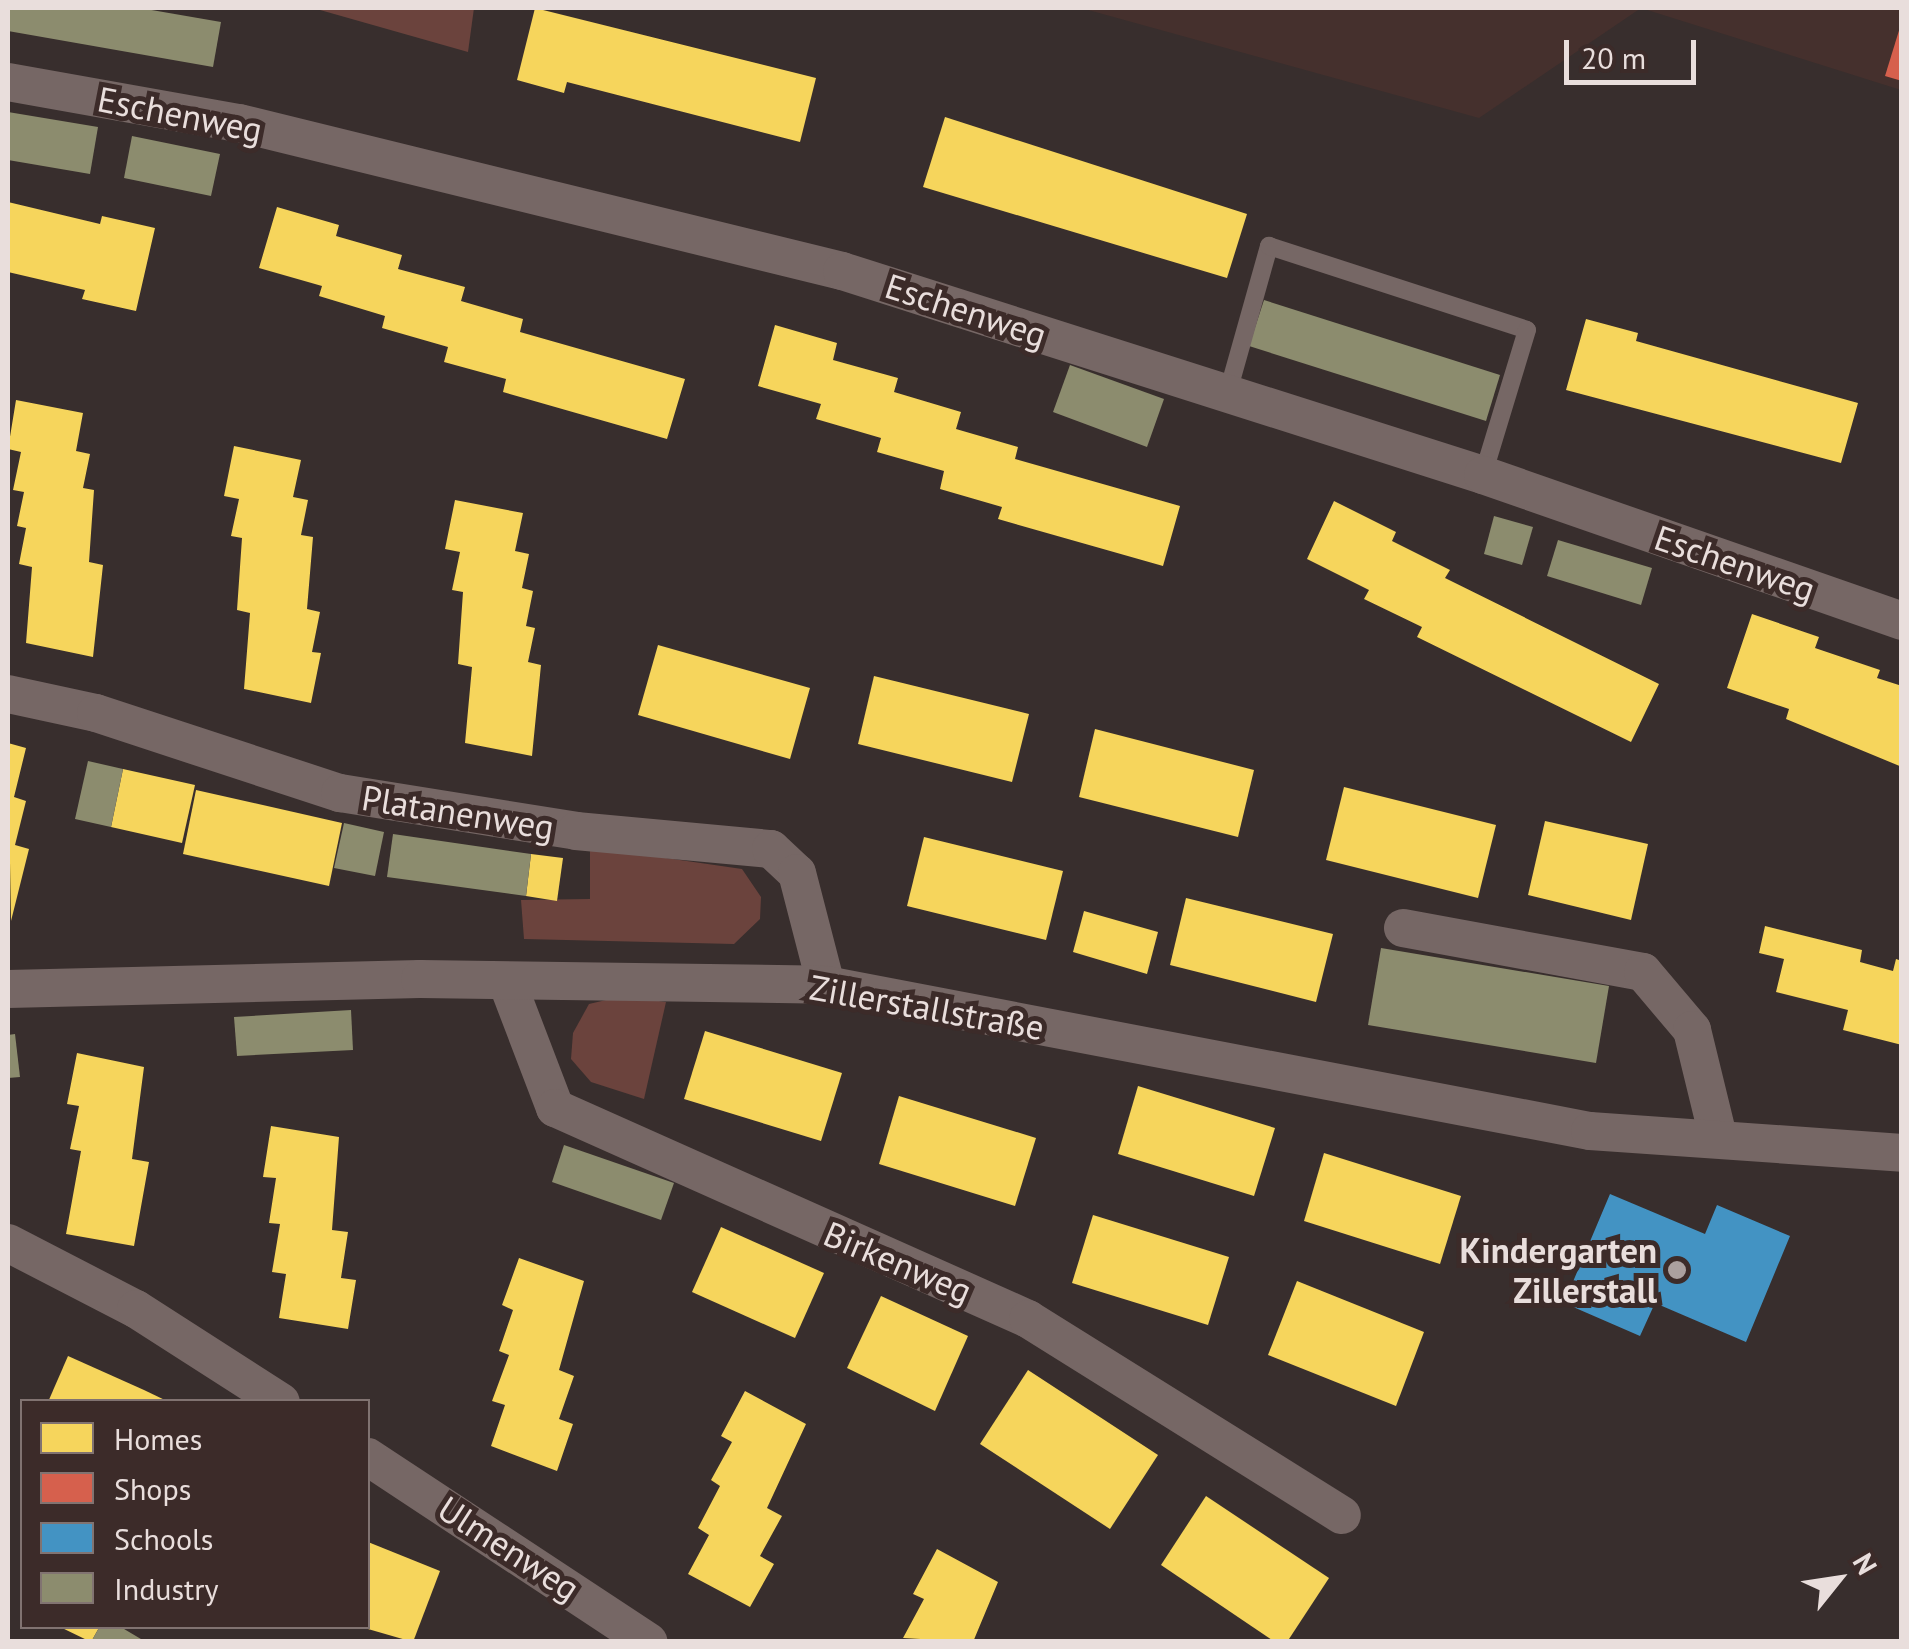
<!DOCTYPE html>
<meta charset="utf-8">
<style>
body{margin:0}
#map{position:relative;width:1909px;height:1649px;overflow:hidden;background:#382e2d;font-family:"PT Sans",sans-serif}
div>[style]{position:absolute}
[style*='--x']{left:calc(var(--x)*1px);top:calc(var(--y)*1px);width:calc(var(--w)*1px);rotate:calc(var(--a)*1deg)}
.built>*{inset:0;background:#45302d}
.green>*{inset:0;background:#6b433d}
.homes>*{inset:0;background:#f6d55c}
.shops>*{inset:0;background:#d6604d}
.schools>*{inset:0;background:#4393c3}
.industry>*{inset:0;background:#8c8c6e}
.lane>*{height:18px;margin:-9px;padding:0 9px;transform-origin:9px;border-radius:9px;background:#766765}
.street>*{height:38px;margin:-19px;padding:0 19px;transform-origin:19px;border-radius:19px;background:#766765}
.dots>*{width:28px;height:28px;translate:-50% -50%;box-sizing:border-box;border:5px solid #3c2b29;border-radius:50%}
span{translate:-50% -50%;white-space:nowrap;text-align:center;line-height:1.15;-webkit-text-stroke:10px #3c2b29;paint-order:stroke}
.street-label{font-size:35px;color:#e9dedc}
.poi-label{font-size:35px;color:#e9dedc;font-weight:700}
.right{translate:-100% -50%;text-align:right}
.frame{position:absolute;inset:0;border:10px solid #e9dedc;pointer-events:none}
.legend{position:absolute;left:20px;top:1399px;width:350px;height:230px;box-sizing:border-box;background:#3c2b29;border:2px solid #817371;margin:0;padding:12px 18px;list-style:none;font-size:30px;color:#e9dedc}
.legend li{display:flex;align-items:center;gap:20px;height:50px}
.legend b{width:50px;border:2px solid #817371}
.north{position:absolute;left:1789px;top:1529px;width:100px;height:100px;-webkit-text-stroke:8px #3c2b29;paint-order:stroke;rotate:60deg;font-size:28px;font-weight:700;line-height:40px;text-align:center;color:#e9dedc}
.north::after{content:'';display:block;margin:auto;width:35px;height:45px;background:#e9dedc;clip-path:polygon(50% 0,100% 100%,50% 72%,0 100%)}
.scale{position:absolute;left:1564px;top:40px;width:132px;height:45px;box-sizing:border-box;border:5px solid #e9dedc;border-top:0;padding-left:12px;font-size:30px;line-height:35px;white-space:nowrap;color:#e9dedc;-webkit-text-stroke:8px #3c2b29;paint-order:stroke}
</style>
<div id="map">
<div class="built">
<div style="clip-path:polygon(1081px 8px,1901px 8px,1901px 90px,1641px 8px,1479px 118px)"></div>
</div>
<div class="green">
<div style="clip-path:polygon(313px 8px,474px 8px,468px 52px)"></div>
<div style="clip-path:polygon(590px 847px,742px 869px,761px 897px,760px 919px,734px 944px,524px 939px,521px 900px,590px 899px)"></div>
<div style="clip-path:polygon(623px 996px,666px 1002px,644px 1099px,591px 1082px,571px 1059px,573px 1033px,589px 1004px)"></div>
</div>
<div class="homes">
<div style="clip-path:polygon(535px 8px,816px 78px,800px 142px,567px 82px,564px 93px,517px 80px)"></div>
<div style="clip-path:polygon(945px 117px,1247px 214px,1227px 278px,923px 187px)"></div>
<div style="clip-path:polygon(8px 202px,100px 224px,102px 216px,155px 228px,136px 311px,82px 299px,85px 290px,8px 272px)"></div>
<div style="clip-path:polygon(277px 207px,339px 225px,336px 236px,402px 255px,398px 269px,465px 287px,461px 301px,523px 319px,520px 332px,685px 379px,667px 439px,503px 392px,506px 379px,444px 362px,448px 347px,382px 328px,385px 316px,319px 296px,322px 286px,259px 268px)"></div>
<div style="clip-path:polygon(1586px 319px,1638px 333px,1636px 341px,1858px 403px,1841px 463px,1566px 390px)"></div>
<div style="clip-path:polygon(775px 325px,837px 343px,833px 360px,898px 378px,894px 392px,961px 412px,956px 429px,1018px 447px,1015px 459px,1180px 506px,1163px 566px,998px 519px,1002px 507px,940px 489px,944px 471px,877px 452px,881px 438px,816px 419px,821px 404px,758px 386px)"></div>
<div style="clip-path:polygon(16px 400px,83px 413px,76px 451px,90px 454px,83px 488px,94px 490px,89px 562px,103px 565px,93px 657px,26px 643px,32px 567px,19px 564px,26px 528px,17px 526px,24px 492px,13px 490px,21px 452px,8px 449px)"></div>
<div style="clip-path:polygon(234px 446px,301px 460px,293px 497px,308px 500px,301px 535px,313px 537px,307px 609px,320px 612px,312px 652px,321px 653px,311px 703px,244px 689px,250px 613px,237px 610px,242px 538px,231px 536px,239px 499px,224px 496px)"></div>
<div style="clip-path:polygon(455px 500px,523px 513px,515px 551px,529px 554px,522px 588px,533px 591px,526px 626px,535px 628px,528px 662px,541px 665px,532px 756px,465px 743px,472px 667px,458px 664px,463px 592px,452px 590px,460px 552px,445px 549px)"></div>
<div style="clip-path:polygon(1334px 501px,1396px 532px,1392px 541px,1450px 570px,1445px 578px,1659px 684px,1631px 742px,1417px 637px,1422px 627px,1364px 599px,1369px 590px,1307px 559px)"></div>
<div style="clip-path:polygon(1752px 614px,1819px 637px,1815px 648px,1880px 670px,1877px 678px,1902px 686px,1902px 767px,1786px 719px,1789px 709px,1727px 688px)"></div>
<div style="clip-path:polygon(658px 645px,810px 688px,790px 759px,638px 715px)"></div>
<div style="clip-path:polygon(874px 676px,1029px 714px,1012px 782px,858px 744px)"></div>
<div style="clip-path:polygon(1095px 729px,1254px 770px,1238px 837px,1079px 797px)"></div>
<div style="clip-path:polygon(8px 743px,26px 748px,14px 797px,26px 801px,15px 845px,29px 849px,11px 921px)"></div>
<div style="clip-path:polygon(123px 769px,195px 785px,182px 843px,111px 827px)"></div>
<div style="clip-path:polygon(1344px 787px,1496px 825px,1478px 898px,1326px 860px)"></div>
<div style="clip-path:polygon(196px 790px,342px 823px,329px 886px,183px 854px)"></div>
<div style="clip-path:polygon(1545px 821px,1648px 844px,1631px 920px,1528px 895px)"></div>
<div style="clip-path:polygon(924px 837px,1063px 871px,1046px 940px,907px 906px)"></div>
<div style="clip-path:polygon(531px 854px,563px 858px,557px 901px,526px 896px)"></div>
<div style="clip-path:polygon(1186px 898px,1333px 934px,1316px 1002px,1170px 965px)"></div>
<div style="clip-path:polygon(1084px 911px,1158px 932px,1147px 974px,1073px 952px)"></div>
<div style="clip-path:polygon(1765px 926px,1862px 950px,1860px 962px,1893px 971px,1896px 959px,1902px 961px,1902px 1045px,1843px 1030px,1848px 1010px,1776px 992px,1784px 959px,1759px 953px)"></div>
<div style="clip-path:polygon(705px 1031px,842px 1073px,821px 1141px,684px 1099px)"></div>
<div style="clip-path:polygon(77px 1053px,144px 1067px,132px 1159px,149px 1162px,134px 1246px,66px 1234px,81px 1151px,70px 1149px,79px 1106px,67px 1104px)"></div>
<div style="clip-path:polygon(1138px 1086px,1275px 1128px,1254px 1196px,1118px 1154px)"></div>
<div style="clip-path:polygon(899px 1096px,1036px 1138px,1015px 1206px,879px 1164px)"></div>
<div style="clip-path:polygon(271px 1126px,339px 1137px,332px 1230px,348px 1232px,341px 1278px,356px 1280px,348px 1329px,279px 1318px,286px 1274px,272px 1272px,280px 1224px,269px 1223px,276px 1178px,263px 1177px)"></div>
<div style="clip-path:polygon(1324px 1153px,1461px 1196px,1440px 1264px,1304px 1221px)"></div>
<div style="clip-path:polygon(1093px 1215px,1229px 1257px,1208px 1325px,1072px 1283px)"></div>
<div style="clip-path:polygon(721px 1227px,824px 1273px,795px 1338px,692px 1292px)"></div>
<div style="clip-path:polygon(519px 1258px,584px 1281px,559px 1370px,574px 1376px,559px 1419px,573px 1424px,557px 1471px,491px 1446px,505px 1405px,492px 1401px,509px 1355px,499px 1351px,513px 1310px,502px 1305px)"></div>
<div style="clip-path:polygon(1297px 1281px,1424px 1332px,1396px 1406px,1268px 1355px)"></div>
<div style="clip-path:polygon(881px 1296px,968px 1336px,935px 1411px,847px 1368px)"></div>
<div style="clip-path:polygon(68px 1356px,144px 1390px,169px 1402px,48px 1402px)"></div>
<div style="clip-path:polygon(1028px 1370px,1158px 1455px,1110px 1529px,980px 1444px)"></div>
<div style="clip-path:polygon(745px 1391px,806px 1424px,767px 1508px,782px 1516px,760px 1556px,774px 1564px,750px 1607px,688px 1574px,709px 1535px,698px 1528px,720px 1486px,711px 1480px,732px 1442px,721px 1436px)"></div>
<div style="clip-path:polygon(1206px 1496px,1329px 1578px,1287px 1642px,1275px 1642px,1161px 1565px)"></div>
<div style="clip-path:polygon(368px 1542px,440px 1571px,413px 1642px,368px 1629px)"></div>
<div style="clip-path:polygon(937px 1549px,998px 1582px,973px 1642px,903px 1638px,924px 1599px,913px 1594px)"></div>
<div style="clip-path:polygon(58px 1626px,100px 1626px,91px 1642px)"></div>
</div>
<div class="shops">
<div style="clip-path:polygon(1901px 24px,1902px 24px,1902px 81px,1885px 76px)"></div>
</div>
<div class="schools">
<div style="clip-path:polygon(1610px 1194px,1705px 1234px,1717px 1205px,1790px 1236px,1746px 1342px,1655px 1303px,1640px 1336px,1564px 1303px)"></div>
</div>
<div class="industry">
<div style="clip-path:polygon(8px 8px,140px 8px,221px 22px,213px 67px,8px 31px)"></div>
<div style="clip-path:polygon(8px 112px,98px 127px,90px 174px,8px 160px)"></div>
<div style="clip-path:polygon(132px 136px,220px 154px,211px 196px,124px 178px)"></div>
<div style="clip-path:polygon(1264px 300px,1500px 375px,1486px 421px,1249px 346px)"></div>
<div style="clip-path:polygon(1070px 365px,1164px 399px,1147px 447px,1053px 412px)"></div>
<div style="clip-path:polygon(1494px 516px,1533px 527px,1522px 565px,1484px 554px)"></div>
<div style="clip-path:polygon(1558px 540px,1652px 568px,1641px 605px,1547px 576px)"></div>
<div style="clip-path:polygon(88px 761px,123px 769px,111px 827px,75px 819px)"></div>
<div style="clip-path:polygon(344px 823px,384px 832px,375px 876px,334px 868px)"></div>
<div style="clip-path:polygon(393px 834px,531px 854px,526px 896px,387px 877px)"></div>
<div style="clip-path:polygon(1381px 948px,1609px 986px,1596px 1063px,1368px 1025px)"></div>
<div style="clip-path:polygon(351px 1010px,353px 1050px,237px 1056px,234px 1017px)"></div>
<div style="clip-path:polygon(15px 1034px,20px 1077px,8px 1078px,8px 1035px)"></div>
<div style="clip-path:polygon(564px 1145px,674px 1183px,661px 1220px,552px 1182px)"></div>
<div style="clip-path:polygon(100px 1626px,119px 1626px,146px 1642px,91px 1642px)"></div>
</div>
<div class="lane">
<div style="--x:1228;--y:392;--w:152;--a:-74.3"></div>
<div style="--x:1269;--y:246;--w:271;--a:18"></div>
<div style="--x:1527;--y:330;--w:152;--a:106.9"></div>
</div>
<div class="street">
<div style="--x:8;--y:82;--w:235;--a:10.1"></div>
<div style="--x:239;--y:123;--w:621;--a:13.79"></div>
<div style="--x:842;--y:271;--w:673;--a:17.65"></div>
<div style="--x:1483;--y:475;--w:444;--a:19.2"></div>
<div style="--x:8;--y:694;--w:90;--a:12.2"></div>
<div style="--x:96;--y:713;--w:257;--a:18.2"></div>
<div style="--x:340;--y:793;--w:239;--a:9.1"></div>
<div style="--x:576;--y:831;--w:196;--a:5.3"></div>
<div style="--x:771;--y:849;--w:35;--a:43"></div>
<div style="--x:797;--y:873;--w:116;--a:75.5"></div>
<div style="--x:1403;--y:928;--w:244;--a:10.4"></div>
<div style="--x:1643;--y:972;--w:76;--a:49.8"></div>
<div style="--x:1692;--y:1030;--w:110;--a:76.3"></div>
<div style="--x:507;--y:982;--w:135;--a:69.1"></div>
<div style="--x:555;--y:1108;--w:518;--a:24.04"></div>
<div style="--x:1028;--y:1319;--w:370;--a:32"></div>
<div style="--x:8;--y:989;--w:412;--a:-1.4"></div>
<div style="--x:420;--y:979;--w:406;--a:0.8"></div>
<div style="--x:826;--y:985;--w:778;--a:10.82"></div>
<div style="--x:1590;--y:1131;--w:313;--a:4"></div>
<div style="--x:8;--y:1243;--w:144;--a:27.3"></div>
<div style="--x:136;--y:1309;--w:172;--a:32.7"></div>
<div style="--x:368;--y:1457;--w:336;--a:33.4"></div>
</div>
<div class="dots">
<div style="left:1677px;top:1270px;background:#aba09f"></div>
</div>
<div class="street-label">
<span style="left:180px;top:114px;rotate:11deg">Eschenweg</span>
<span style="left:966px;top:310px;rotate:18deg">Eschenweg</span>
<span style="left:1735px;top:563px;rotate:19deg">Eschenweg</span>
<span style="left:458px;top:812px;rotate:9deg">Platanenweg</span>
<span style="left:927px;top:1007px;rotate:10deg">Zillerstallstraße</span>
<span style="left:898px;top:1262px;rotate:23deg">Birkenweg</span>
<span style="left:509px;top:1548px;rotate:33deg">Ulmenweg</span>
</div>
<div class="poi-label">
<span class="right" style="left:1657px;top:1270px">Kindergarten<br>Zillerstall</span>
</div>
<div class="frame"></div>
<ul class="legend">
<li><b style="height:28px;background:#f6d55c"></b>Homes</li>
<li><b style="height:28px;background:#d6604d"></b>Shops</li>
<li><b style="height:28px;background:#4393c3"></b>Schools</li>
<li><b style="height:28px;background:#8c8c6e"></b>Industry</li>
</ul>
<div class="north">N</div>
<div class="scale">20 m</div>
</div>
